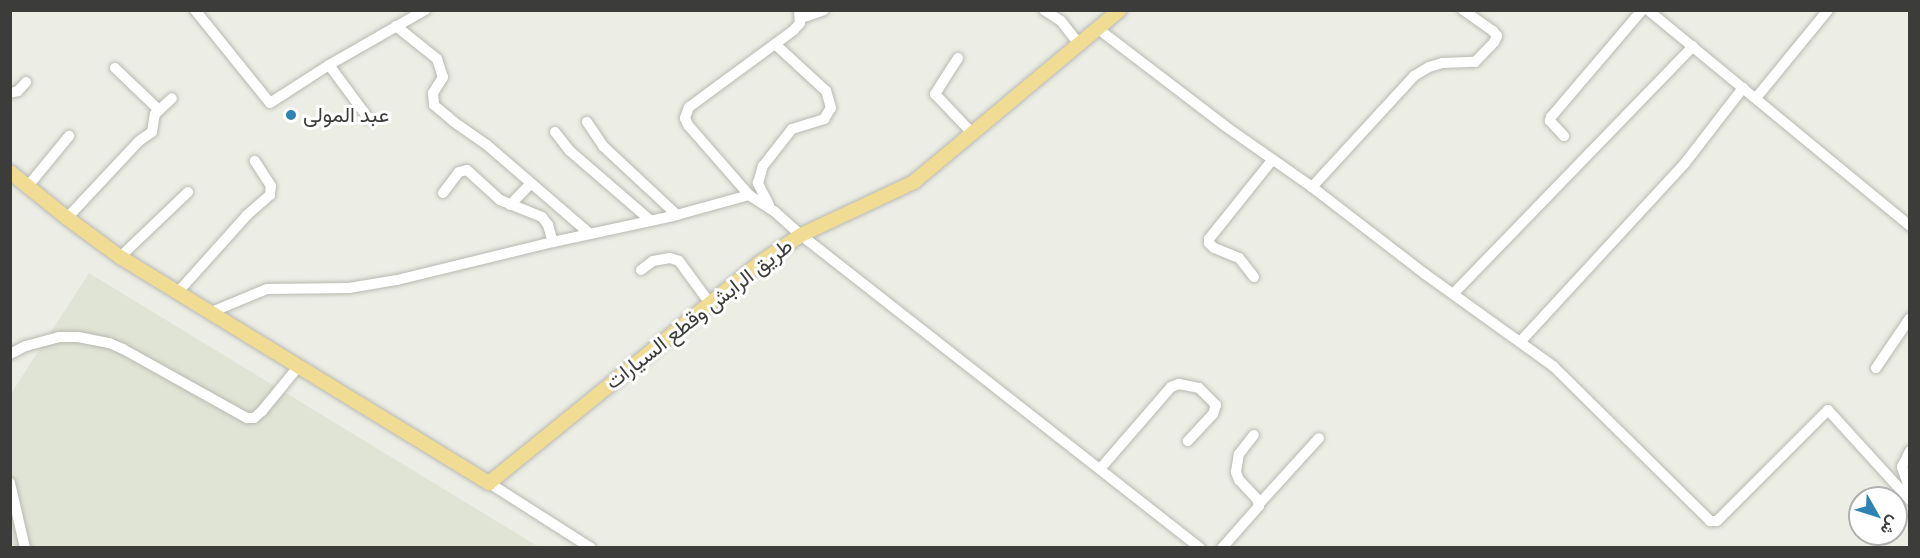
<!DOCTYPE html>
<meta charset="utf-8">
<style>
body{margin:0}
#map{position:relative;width:1920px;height:558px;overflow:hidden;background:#eceee6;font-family:"Source Serif 4",Vazirmatn,serif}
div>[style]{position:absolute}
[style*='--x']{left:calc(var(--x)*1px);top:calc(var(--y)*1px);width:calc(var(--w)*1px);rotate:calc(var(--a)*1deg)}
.built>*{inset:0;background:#e0e4d5}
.roads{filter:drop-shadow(0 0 2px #b8b9b2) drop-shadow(0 0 2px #b8b9b2)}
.minor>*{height:10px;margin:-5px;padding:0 5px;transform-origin:5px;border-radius:5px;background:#fff}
.major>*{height:14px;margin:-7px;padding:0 7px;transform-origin:7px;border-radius:7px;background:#f1dc93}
.dots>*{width:16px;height:16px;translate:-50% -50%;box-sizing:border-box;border:3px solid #fff;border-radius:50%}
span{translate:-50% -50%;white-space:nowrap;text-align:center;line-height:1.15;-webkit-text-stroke:6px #fff;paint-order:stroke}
.poi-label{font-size:21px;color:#3c3d3a}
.left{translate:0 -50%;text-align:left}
.street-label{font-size:21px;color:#3c3d3a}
.frame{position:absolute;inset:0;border:12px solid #3c3d3a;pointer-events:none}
.north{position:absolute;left:1848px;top:486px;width:60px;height:60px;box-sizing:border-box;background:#fff;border:2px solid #b1b1b0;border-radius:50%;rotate:129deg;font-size:16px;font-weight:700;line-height:24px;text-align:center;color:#3c3d3a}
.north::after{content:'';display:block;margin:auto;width:21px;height:27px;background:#2d83b2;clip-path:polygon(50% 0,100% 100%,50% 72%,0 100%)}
</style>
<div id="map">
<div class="built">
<div style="clip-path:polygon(89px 273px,539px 547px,11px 547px,10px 395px)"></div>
</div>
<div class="roads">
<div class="minor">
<div style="--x:195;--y:10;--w:119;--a:51.1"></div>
<div style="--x:270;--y:103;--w:70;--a:-32.8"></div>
<div style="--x:329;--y:65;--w:111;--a:-29.8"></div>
<div style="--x:799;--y:10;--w:13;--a:86"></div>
<div style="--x:800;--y:23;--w:9;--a:131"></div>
<div style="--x:794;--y:30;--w:130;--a:143.7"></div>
<div style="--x:689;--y:107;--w:12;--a:110"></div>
<div style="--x:685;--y:118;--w:8;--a:67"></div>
<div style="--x:688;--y:125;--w:93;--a:48.9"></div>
<div style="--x:749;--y:195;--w:30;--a:33"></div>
<div style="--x:774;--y:211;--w:36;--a:42"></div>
<div style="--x:801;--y:235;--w:507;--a:38.11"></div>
<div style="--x:1044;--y:10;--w:20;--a:33"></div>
<div style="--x:1061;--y:21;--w:28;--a:52"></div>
<div style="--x:1648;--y:10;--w:340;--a:39.5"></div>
<div style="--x:801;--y:18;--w:24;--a:-19"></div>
<div style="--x:396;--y:26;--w:53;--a:38.8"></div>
<div style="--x:437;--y:59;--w:19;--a:72"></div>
<div style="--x:443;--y:77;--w:19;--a:122"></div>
<div style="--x:433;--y:93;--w:12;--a:85"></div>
<div style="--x:434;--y:105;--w:26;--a:40"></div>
<div style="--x:454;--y:122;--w:40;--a:34.9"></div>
<div style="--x:487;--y:145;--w:136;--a:40.8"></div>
<div style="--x:1097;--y:28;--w:161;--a:37.4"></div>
<div style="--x:1225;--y:126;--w:106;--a:35"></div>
<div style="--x:1312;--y:187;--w:143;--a:37.6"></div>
<div style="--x:1425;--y:274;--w:158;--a:35.7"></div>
<div style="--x:1553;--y:366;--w:221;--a:44.6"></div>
<div style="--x:1710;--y:521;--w:7;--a:0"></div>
<div style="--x:1717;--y:521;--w:157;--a:-45"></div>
<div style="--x:1828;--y:410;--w:122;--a:47.7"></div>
<div style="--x:958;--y:58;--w:43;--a:122.6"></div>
<div style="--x:935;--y:94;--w:55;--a:46.5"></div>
<div style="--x:329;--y:65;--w:67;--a:53.5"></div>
<div style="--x:115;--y:68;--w:61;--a:43.7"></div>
<div style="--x:10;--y:93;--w:8;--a:-14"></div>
<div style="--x:18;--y:91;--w:12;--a:-48"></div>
<div style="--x:1756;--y:98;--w:114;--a:-50.7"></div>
<div style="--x:587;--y:122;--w:29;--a:56"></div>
<div style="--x:603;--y:146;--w:101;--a:43"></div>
<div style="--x:555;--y:132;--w:24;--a:52"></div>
<div style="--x:570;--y:151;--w:106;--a:40.8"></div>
<div style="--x:1564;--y:136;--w:21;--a:-133"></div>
<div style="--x:1550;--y:121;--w:4;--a:-76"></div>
<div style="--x:1551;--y:117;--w:140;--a:-49.6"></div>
<div style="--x:28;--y:186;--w:65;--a:-50.6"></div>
<div style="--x:1312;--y:187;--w:151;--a:-47.4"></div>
<div style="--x:1414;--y:76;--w:17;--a:-31"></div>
<div style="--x:1429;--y:67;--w:14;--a:-17"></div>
<div style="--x:1442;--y:63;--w:33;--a:-2"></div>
<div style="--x:1475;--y:62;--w:28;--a:-46"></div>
<div style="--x:1494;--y:42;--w:7;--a:-63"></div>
<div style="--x:1497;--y:36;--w:6;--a:-129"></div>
<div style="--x:1493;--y:31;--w:37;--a:-145"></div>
<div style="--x:443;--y:193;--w:26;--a:-53"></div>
<div style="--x:459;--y:172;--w:8;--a:-14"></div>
<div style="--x:467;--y:170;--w:45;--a:42.3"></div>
<div style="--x:500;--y:200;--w:45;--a:22"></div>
<div style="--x:542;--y:217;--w:10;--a:53"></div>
<div style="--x:548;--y:225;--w:18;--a:74"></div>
<div style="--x:510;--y:205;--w:30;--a:-46"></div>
<div style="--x:769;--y:205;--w:25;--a:-117"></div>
<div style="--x:758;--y:183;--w:18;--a:-74"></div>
<div style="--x:763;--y:166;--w:47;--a:-51.9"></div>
<div style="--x:792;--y:129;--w:34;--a:-17"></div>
<div style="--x:824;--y:119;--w:13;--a:-58"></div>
<div style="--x:831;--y:108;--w:18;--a:-106"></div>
<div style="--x:826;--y:91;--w:69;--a:-137.3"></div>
<div style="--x:67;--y:218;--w:105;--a:-46.9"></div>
<div style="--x:139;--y:141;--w:16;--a:-35"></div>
<div style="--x:152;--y:132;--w:18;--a:-81"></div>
<div style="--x:155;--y:114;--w:23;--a:-43"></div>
<div style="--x:120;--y:257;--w:94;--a:-43.7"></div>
<div style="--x:641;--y:270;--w:15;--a:-37"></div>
<div style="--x:653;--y:261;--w:17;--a:-10"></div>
<div style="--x:670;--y:258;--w:9;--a:18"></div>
<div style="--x:679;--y:261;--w:51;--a:53.8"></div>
<div style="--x:1254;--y:277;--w:24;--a:-128"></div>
<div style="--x:1239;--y:258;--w:27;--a:-158"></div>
<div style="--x:1214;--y:248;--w:7;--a:-135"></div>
<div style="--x:1209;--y:243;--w:4;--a:-90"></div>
<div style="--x:1209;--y:239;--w:102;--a:-51.3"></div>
<div style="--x:178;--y:292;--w:103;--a:-48.1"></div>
<div style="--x:247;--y:215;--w:30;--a:-41"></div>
<div style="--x:270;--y:195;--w:9;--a:-84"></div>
<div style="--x:271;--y:186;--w:30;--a:-123"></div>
<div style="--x:1453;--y:294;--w:345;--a:-45.9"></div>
<div style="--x:209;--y:313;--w:63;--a:-22.5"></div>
<div style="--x:267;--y:289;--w:82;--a:-0.7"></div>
<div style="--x:349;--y:288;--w:49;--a:-9.5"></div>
<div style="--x:397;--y:280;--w:161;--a:-13.7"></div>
<div style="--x:553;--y:242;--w:123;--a:-12.2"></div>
<div style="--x:673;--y:216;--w:79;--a:-15.4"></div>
<div style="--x:1520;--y:342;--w:243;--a:-47.3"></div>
<div style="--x:1685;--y:163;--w:95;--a:-52.3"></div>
<div style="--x:10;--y:354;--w:18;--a:-27"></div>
<div style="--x:26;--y:346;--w:34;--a:-15"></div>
<div style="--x:59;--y:337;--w:19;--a:0"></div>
<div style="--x:78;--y:337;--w:32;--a:11"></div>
<div style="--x:109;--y:343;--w:15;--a:23"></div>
<div style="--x:123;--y:349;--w:142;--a:29.1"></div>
<div style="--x:247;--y:418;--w:7;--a:0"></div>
<div style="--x:254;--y:418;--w:11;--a:-41"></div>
<div style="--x:262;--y:411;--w:57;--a:-50.7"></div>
<div style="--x:1876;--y:368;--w:60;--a:-55.8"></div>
<div style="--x:1910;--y:451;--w:18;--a:117"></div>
<div style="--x:1902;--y:467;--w:24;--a:71"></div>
<div style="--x:1100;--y:469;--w:108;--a:-49.1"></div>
<div style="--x:1171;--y:387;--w:9;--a:-21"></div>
<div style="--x:1179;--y:384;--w:20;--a:11"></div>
<div style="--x:1199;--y:388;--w:24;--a:45"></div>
<div style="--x:1216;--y:405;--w:9;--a:108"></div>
<div style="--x:1213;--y:414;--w:37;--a:133"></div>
<div style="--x:10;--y:483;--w:67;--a:77"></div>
<div style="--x:489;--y:483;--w:121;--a:32.5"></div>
<div style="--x:1259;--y:504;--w:89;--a:-47.7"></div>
<div style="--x:1222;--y:548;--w:56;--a:-48.6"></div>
<div style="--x:1259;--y:506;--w:7;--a:-106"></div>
<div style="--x:1257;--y:499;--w:26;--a:-133"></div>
<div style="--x:1239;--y:480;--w:9;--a:-111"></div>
<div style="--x:1236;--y:472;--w:18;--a:-81"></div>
<div style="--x:1239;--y:454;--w:24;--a:-52"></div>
</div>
<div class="major">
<div style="--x:10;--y:172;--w:73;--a:38.9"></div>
<div style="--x:67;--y:218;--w:66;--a:36.3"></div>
<div style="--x:120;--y:257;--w:433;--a:31.5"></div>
<div style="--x:489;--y:483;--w:347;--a:-39.1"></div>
<div style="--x:758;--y:264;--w:52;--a:-34"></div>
<div style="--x:801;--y:235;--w:125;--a:-25.1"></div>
<div style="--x:914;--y:182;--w:268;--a:-39.9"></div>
</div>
</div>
<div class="dots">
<div style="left:291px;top:115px;background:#2d83b2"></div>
</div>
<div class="poi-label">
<span class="left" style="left:303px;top:115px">عبد المولى</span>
</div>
<div class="street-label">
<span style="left:699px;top:314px;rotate:-38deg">طريق الرابش وقطع السيارات</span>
</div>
<div class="frame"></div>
<div class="north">ش</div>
</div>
